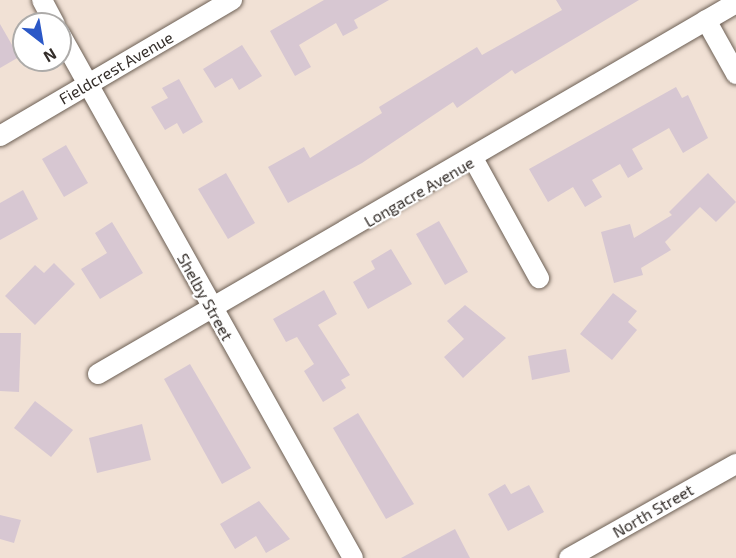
<!DOCTYPE html>
<style>
body{margin:0}
#map{position:relative;width:736px;height:558px;overflow:hidden;background:#f1e1d5;font-family:"Exo 2",sans-serif}
div>[style]{position:absolute}
[style*='--x']{left:calc(var(--x)*1px);top:calc(var(--y)*1px);width:calc(var(--w)*1px);rotate:calc(var(--a)*1deg)}
.building>*{inset:0;background:#d7c7d2}
.roads{filter:drop-shadow(0 0 2px #6c5f54) drop-shadow(0 0 2px #6c5f54)}
.minor>*{height:20px;margin:-10px;padding:0 10px;transform-origin:10px;border-radius:10px;background:#fff}
span{translate:-50% -50%;white-space:nowrap;text-align:center;line-height:1.15;-webkit-text-stroke:4.5px #fff;paint-order:stroke}
.street-label{font-size:16px;color:#332d29}
.north{position:absolute;left:12px;top:12px;width:60px;height:60px;box-sizing:border-box;background:#fff;border:2px solid #adaba9;border-radius:50%;rotate:149deg;font-size:16px;font-weight:700;line-height:24px;text-align:center;color:#332d29}
.north::after{content:'';display:block;margin:auto;width:21px;height:27px;background:#2b58c7;clip-path:polygon(50% 0,100% 100%,50% 72%,0 100%)}
</style>
<div id="map">
<div class="building">
<div style="clip-path:polygon(324px 0,389px 0,354px 20px,358px 28px,343px 36px,336px 23px,299px 45px,311px 67px,295px 76px,270px 31px)"></div>
<div style="clip-path:polygon(556px 0,639px 0,515px 74px,512px 70px,457px 108px,453px 102px,362px 163px,288px 203px,268px 167px,304px 147px,310px 158px,382px 113px,379px 107px,477px 47px,482px 55px,562px 10px)"></div>
<div style="clip-path:polygon(0 24px,19px 57px,0 68px)"></div>
<div style="clip-path:polygon(242px 45px,262px 76px,239px 90px,232px 78px,215px 88px,203px 69px)"></div>
<div style="clip-path:polygon(179px 79px,203px 122px,183px 134px,177px 123px,165px 130px,151px 107px,168px 98px,162px 88px)"></div>
<div style="clip-path:polygon(676px 87px,682px 98px,688px 95px,708px 138px,683px 153px,669px 128px,632px 149px,643px 169px,628px 178px,620px 164px,592px 180px,602px 197px,585px 207px,573px 187px,548px 202px,529px 169px)"></div>
<div style="clip-path:polygon(66px 145px,88px 183px,64px 197px,42px 159px)"></div>
<div style="clip-path:polygon(226px 173px,255px 223px,228px 239px,198px 189px)"></div>
<div style="clip-path:polygon(708px 173px,736px 202px,716px 222px,700px 207px,665px 242px,671px 250px,641px 268px,643px 275px,614px 283px,601px 232px,630px 224px,634px 238px,672px 215px,669px 212px)"></div>
<div style="clip-path:polygon(23px 190px,38px 219px,0 240px,0 203px)"></div>
<div style="clip-path:polygon(439px 221px,468px 272px,445px 285px,416px 234px)"></div>
<div style="clip-path:polygon(112px 222px,143px 273px,100px 299px,81px 269px,107px 253px,95px 233px)"></div>
<div style="clip-path:polygon(391px 249px,412px 284px,368px 309px,353px 282px,375px 269px,371px 261px)"></div>
<div style="clip-path:polygon(54px 263px,75px 284px,35px 325px,5px 296px,35px 265px,44px 273px)"></div>
<div style="clip-path:polygon(324px 290px,337px 314px,318px 325px,350px 375px,341px 380px,346px 388px,323px 402px,304px 371px,314px 364px,297px 337px,286px 342px,273px 319px)"></div>
<div style="clip-path:polygon(613px 293px,637px 311px,628px 322px,637px 330px,612px 360px,580px 334px)"></div>
<div style="clip-path:polygon(465px 305px,506px 338px,463px 378px,444px 357px,464px 339px,447px 321px)"></div>
<div style="clip-path:polygon(0 333px,21px 333px,19px 392px,0 391px)"></div>
<div style="clip-path:polygon(566px 349px,570px 372px,532px 380px,528px 356px)"></div>
<div style="clip-path:polygon(190px 364px,251px 468px,222px 484px,164px 379px)"></div>
<div style="clip-path:polygon(35px 401px,73px 430px,51px 457px,14px 428px)"></div>
<div style="clip-path:polygon(358px 413px,414px 504px,386px 519px,333px 428px)"></div>
<div style="clip-path:polygon(142px 424px,151px 460px,97px 473px,89px 438px)"></div>
<div style="clip-path:polygon(505px 484px,511px 494px,529px 485px,544px 512px,508px 531px,488px 494px)"></div>
<div style="clip-path:polygon(259px 501px,290px 539px,266px 553px,256px 536px,235px 549px,220px 524px)"></div>
<div style="clip-path:polygon(0 515px,21px 520px,14px 543px,0 539px)"></div>
<div style="clip-path:polygon(455px 529px,470px 558px,401px 558px)"></div>
</div>
<div class="roads">
<div class="minor">
<div style="--x:42;--y:0;--w:27;--a:62"></div>
<div style="--x:706;--y:20;--w:62;--a:60.9"></div>
<div style="--x:60;--y:34;--w:600;--a:60.79"></div>
<div style="--x:0;--y:136;--w:269;--a:-30.4"></div>
<div style="--x:474;--y:160;--w:135;--a:61.2"></div>
<div style="--x:98;--y:374;--w:738;--a:-30.18"></div>
<div style="--x:569;--y:558;--w:192;--a:-29.4"></div>
</div>
</div>
<div class="street-label">
<span style="left:116px;top:68px;rotate:-30deg">Fieldcrest Avenue</span>
<span style="left:419px;top:192px;rotate:-30deg">Longacre Avenue</span>
<span style="left:205px;top:297px;rotate:61deg">Shelby Street</span>
<span style="left:653px;top:511px;rotate:-30deg">North Street</span>
</div>
<div class="north">N</div>
</div>
